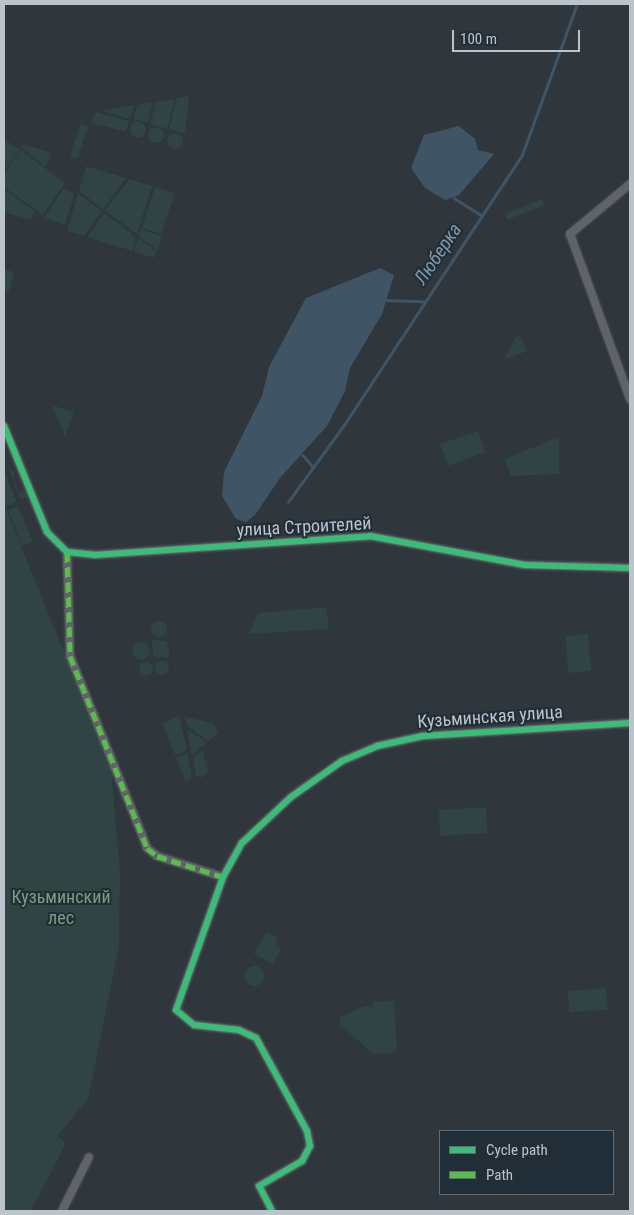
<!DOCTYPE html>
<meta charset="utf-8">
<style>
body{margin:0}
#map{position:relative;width:634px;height:1215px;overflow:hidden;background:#2f363c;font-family:"Roboto Condensed",sans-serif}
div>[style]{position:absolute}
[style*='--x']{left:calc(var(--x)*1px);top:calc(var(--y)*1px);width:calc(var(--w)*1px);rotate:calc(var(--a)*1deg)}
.green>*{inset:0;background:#2f4443}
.round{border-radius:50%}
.water>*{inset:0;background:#3f5465}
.stream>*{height:2.5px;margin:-1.25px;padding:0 1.25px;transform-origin:1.25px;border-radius:1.25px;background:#3f5465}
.roads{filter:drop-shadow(0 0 1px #4d5257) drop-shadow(0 0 1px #4d5257)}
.street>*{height:8px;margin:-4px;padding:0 4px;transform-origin:4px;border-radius:4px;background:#60646a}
.quiet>*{height:5px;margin-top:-2.5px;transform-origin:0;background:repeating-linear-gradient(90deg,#5cbc4b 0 10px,transparent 0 15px)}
.cycleway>*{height:6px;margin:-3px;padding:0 3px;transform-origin:3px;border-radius:3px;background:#3abd76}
span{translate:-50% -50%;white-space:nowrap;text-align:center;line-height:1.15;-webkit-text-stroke:4px #222e37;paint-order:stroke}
.street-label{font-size:18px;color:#bbc3cb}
.park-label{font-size:18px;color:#7b9f7f}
.water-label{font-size:19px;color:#7e97ab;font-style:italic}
.frame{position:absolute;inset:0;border:5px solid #bbc3cb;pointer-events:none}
.legend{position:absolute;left:439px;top:1130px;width:175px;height:65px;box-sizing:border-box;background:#222e37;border:1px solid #5f6a72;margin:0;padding:6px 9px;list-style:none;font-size:15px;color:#bbc3cb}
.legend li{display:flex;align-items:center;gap:10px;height:25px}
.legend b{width:25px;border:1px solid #5f6a72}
.scale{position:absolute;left:452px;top:30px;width:128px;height:22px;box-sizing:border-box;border:2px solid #bbc3cb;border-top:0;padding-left:6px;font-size:15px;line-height:18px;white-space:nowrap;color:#bbc3cb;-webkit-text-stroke:4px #222e37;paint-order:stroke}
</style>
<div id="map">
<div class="green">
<div style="clip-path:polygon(189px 96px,185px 134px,169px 129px,177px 98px)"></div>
<div style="clip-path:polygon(175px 99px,167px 129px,150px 124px,156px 102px)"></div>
<div style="clip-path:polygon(153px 102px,148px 123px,133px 119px,137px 105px)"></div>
<div style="clip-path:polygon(134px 105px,130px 119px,101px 111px)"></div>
<div style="clip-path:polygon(95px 112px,129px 121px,126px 132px,92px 123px)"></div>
<div class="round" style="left:130px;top:122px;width:16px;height:16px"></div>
<div style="clip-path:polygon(80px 124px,88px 126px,78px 158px,70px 156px)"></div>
<div class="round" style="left:148px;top:127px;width:16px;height:16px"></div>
<div class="round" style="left:167px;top:133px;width:16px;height:16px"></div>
<div style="clip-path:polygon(6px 140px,20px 150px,6px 169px,4px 147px)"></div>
<div style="clip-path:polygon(23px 144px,51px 153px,46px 167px,22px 148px)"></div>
<div style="clip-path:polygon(21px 150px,65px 183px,43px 215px,4px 187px,4px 173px)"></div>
<div style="clip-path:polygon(86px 166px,126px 178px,103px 209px,79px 191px)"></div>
<div style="clip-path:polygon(129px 179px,152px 186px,137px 234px,105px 211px)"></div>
<div style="clip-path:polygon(155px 187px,175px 193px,161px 234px,142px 228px)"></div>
<div style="clip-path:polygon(64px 188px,74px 195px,65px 225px,44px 218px)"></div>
<div style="clip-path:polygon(4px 189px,34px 211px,31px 220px,4px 212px)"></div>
<div style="clip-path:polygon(78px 194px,102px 211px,84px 236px,67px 231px)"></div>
<div style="clip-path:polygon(542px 199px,545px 205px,507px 220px,505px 214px)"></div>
<div style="clip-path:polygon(104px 213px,136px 237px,132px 251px,87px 237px)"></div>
<div style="clip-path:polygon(140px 229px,162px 236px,158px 251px,138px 236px)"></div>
<div style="clip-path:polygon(138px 238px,156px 251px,154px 258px,134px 252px)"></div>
<div style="clip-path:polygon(4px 269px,14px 272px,8px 295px,4px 286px)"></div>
<div style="clip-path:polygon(520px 336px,527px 351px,504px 360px,515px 338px)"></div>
<div style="clip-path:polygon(52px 405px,74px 412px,65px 437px)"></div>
<div style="clip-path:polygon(478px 431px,486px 452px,448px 466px,440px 444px)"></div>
<div style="clip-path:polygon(559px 437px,559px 474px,511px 476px,504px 459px)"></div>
<div style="clip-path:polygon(4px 454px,11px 471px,17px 471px,13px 476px,19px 493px,27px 491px,30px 496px,20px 500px)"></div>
<div style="clip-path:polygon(4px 471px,17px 502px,6px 506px,4px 501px)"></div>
<div style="clip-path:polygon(4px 504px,111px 768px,120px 872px,119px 945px,88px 1099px,57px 1136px,66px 1143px,31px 1211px,4px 1211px)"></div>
<div style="clip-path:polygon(18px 506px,33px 542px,22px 546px,8px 510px)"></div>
<div style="clip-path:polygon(326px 607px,329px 629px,249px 634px,258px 613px)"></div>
<div class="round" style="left:151px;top:621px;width:16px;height:16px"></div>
<div style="clip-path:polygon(588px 634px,591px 671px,568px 673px,566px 636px)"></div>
<div style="clip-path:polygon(152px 640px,167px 641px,170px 658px,153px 656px)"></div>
<div class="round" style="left:132px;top:642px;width:18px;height:18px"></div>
<div class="round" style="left:155px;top:661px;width:14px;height:14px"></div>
<div class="round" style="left:139px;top:662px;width:14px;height:14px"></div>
<div style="clip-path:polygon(179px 716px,187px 750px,175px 755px,162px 723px)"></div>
<div style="clip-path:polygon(184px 716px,214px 724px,218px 733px,209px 741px,204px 738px,188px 727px)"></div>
<div style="clip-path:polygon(187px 730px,207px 742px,192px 756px)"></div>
<div style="clip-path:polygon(203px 750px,208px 772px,201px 778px,196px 776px,193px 758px)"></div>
<div style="clip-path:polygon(187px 753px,192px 777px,186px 782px,176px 758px)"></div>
<div style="clip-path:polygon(486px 807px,487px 833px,440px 836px,439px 810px)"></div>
<div style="clip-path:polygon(266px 932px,278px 938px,275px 945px,281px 949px,273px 964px,254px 954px)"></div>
<div class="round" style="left:245px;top:966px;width:20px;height:20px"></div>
<div style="clip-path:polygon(606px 988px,608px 1010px,569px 1012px,568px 991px)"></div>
<div style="clip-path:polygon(394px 1001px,397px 1049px,392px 1053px,373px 1054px,340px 1025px,340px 1017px,365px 1006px,373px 1008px,373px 1002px)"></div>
</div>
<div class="water">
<div style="clip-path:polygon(459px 126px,475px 139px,478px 150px,494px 154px,459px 195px,445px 200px,425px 188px,411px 168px,424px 135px)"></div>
<div style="clip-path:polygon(380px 268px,394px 275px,382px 314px,350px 368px,345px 391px,327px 426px,280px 478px,255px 515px,246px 522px,236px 519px,222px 496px,224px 472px,262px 396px,269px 367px,306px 298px)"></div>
</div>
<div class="stream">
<div style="--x:454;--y:198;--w:32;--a:32"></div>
<div style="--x:385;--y:300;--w:38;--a:2"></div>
<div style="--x:303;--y:455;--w:16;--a:50"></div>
<div style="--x:288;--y:502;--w:95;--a:-54"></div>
<div style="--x:344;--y:425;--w:323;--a:-56.6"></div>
<div style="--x:522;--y:155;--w:161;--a:-70"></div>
</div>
<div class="roads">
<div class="street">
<div style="--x:630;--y:184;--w:78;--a:140.2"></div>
<div style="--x:570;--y:234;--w:176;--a:70"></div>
<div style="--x:4;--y:426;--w:114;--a:67.9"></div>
<div style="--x:47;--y:532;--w:28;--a:45"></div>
<div style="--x:67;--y:552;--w:27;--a:6"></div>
<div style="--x:94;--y:555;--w:277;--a:-3.9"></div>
<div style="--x:370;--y:536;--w:158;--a:10.6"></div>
<div style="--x:525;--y:565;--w:105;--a:1.6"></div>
<div style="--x:67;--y:552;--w:104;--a:88.3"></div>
<div style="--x:70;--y:656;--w:207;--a:68.1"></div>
<div style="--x:147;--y:848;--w:13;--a:39"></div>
<div style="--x:157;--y:856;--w:69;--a:17.7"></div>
<div style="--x:62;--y:1211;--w:60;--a:-63.4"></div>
<div style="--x:272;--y:1211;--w:28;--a:-117"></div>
<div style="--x:259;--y:1186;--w:50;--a:-30.2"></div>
<div style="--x:302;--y:1161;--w:17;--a:-62"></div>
<div style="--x:310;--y:1146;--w:15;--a:-101"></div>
<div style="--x:307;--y:1131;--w:106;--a:-118.7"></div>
<div style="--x:256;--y:1038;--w:19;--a:-155"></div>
<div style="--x:239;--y:1030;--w:45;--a:-173.7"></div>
<div style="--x:194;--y:1025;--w:23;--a:-140"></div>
<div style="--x:176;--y:1010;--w:141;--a:-70.5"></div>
<div style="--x:223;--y:877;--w:39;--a:-61"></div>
<div style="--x:242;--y:843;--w:67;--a:-43.2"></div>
<div style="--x:291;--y:797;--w:62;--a:-35.2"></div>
<div style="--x:342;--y:761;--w:38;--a:-23"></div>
<div style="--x:377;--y:746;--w:47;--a:-12.3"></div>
<div style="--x:423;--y:736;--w:207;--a:-3.6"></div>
</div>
</div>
<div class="quiet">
<div style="--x:67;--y:552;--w:104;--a:88.3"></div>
<div style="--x:70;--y:656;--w:207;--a:68.1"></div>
<div style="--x:147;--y:848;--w:13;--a:39"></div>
<div style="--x:157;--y:856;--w:69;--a:17.7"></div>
</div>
<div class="cycleway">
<div style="--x:4;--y:426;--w:114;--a:67.9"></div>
<div style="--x:47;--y:532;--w:28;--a:45"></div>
<div style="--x:67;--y:552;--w:27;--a:6"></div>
<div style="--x:94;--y:555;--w:277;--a:-3.9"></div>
<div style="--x:370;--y:536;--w:158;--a:10.6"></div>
<div style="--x:525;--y:565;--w:105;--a:1.6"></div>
<div style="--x:272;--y:1211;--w:28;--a:-117"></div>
<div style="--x:259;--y:1186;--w:50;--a:-30.2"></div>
<div style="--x:302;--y:1161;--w:17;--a:-62"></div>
<div style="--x:310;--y:1146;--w:15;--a:-101"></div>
<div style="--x:307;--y:1131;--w:106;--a:-118.7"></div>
<div style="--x:256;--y:1038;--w:19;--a:-155"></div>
<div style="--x:239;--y:1030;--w:45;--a:-173.7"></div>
<div style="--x:194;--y:1025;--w:23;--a:-140"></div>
<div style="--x:176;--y:1010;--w:141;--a:-70.5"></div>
<div style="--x:223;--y:877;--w:39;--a:-61"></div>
<div style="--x:242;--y:843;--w:67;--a:-43.2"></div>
<div style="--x:291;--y:797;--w:62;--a:-35.2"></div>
<div style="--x:342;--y:761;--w:38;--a:-23"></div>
<div style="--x:377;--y:746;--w:47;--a:-12.3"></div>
<div style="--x:423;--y:736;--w:207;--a:-3.6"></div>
</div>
<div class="street-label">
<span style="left:304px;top:527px;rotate:-3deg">улица Строителей</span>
<span style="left:490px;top:717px;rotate:-4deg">Кузьминская улица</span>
</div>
<div class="park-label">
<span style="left:61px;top:908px">Кузьминский<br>лес</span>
</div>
<div class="water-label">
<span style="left:438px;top:254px;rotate:-56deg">Люберка</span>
</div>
<div class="frame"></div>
<ul class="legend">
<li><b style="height:6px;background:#3abd76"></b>Cycle path</li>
<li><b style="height:6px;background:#5cbc4b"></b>Path</li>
</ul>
<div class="scale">100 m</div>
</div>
